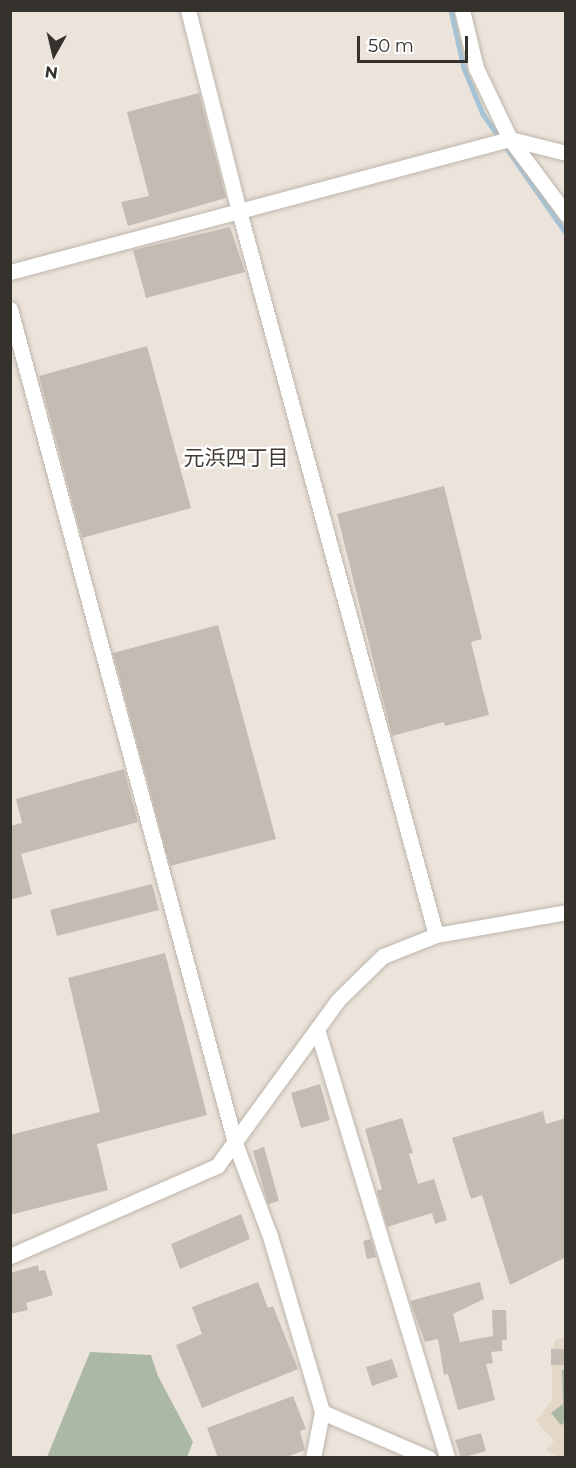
<!DOCTYPE html>
<meta charset="utf-8">
<style>
body{margin:0}
#map{position:relative;width:576px;height:1468px;overflow:hidden;background:#ece4db;font-family:Montserrat,"Noto Sans JP",sans-serif}
div>[style]{position:absolute}
[style*='--x']{left:calc(var(--x)*1px);top:calc(var(--y)*1px);width:calc(var(--w)*1px);rotate:calc(var(--a)*1deg)}
.built>*{inset:0;background:#e3d7c7}
.green>*{inset:0;background:#abb8a6}
.stream>*{height:4.5px;margin:-2.25px;padding:0 2.25px;transform-origin:2.25px;border-radius:2.25px;background:#a4c4d9}
.building>*{inset:0;background:#c4bcb3}
.roads{filter:drop-shadow(0 0 2px #bdb5ac) drop-shadow(0 0 2px #bdb5ac)}
.street>*{height:15px;margin:-7.5px;padding:0 7.5px;transform-origin:7.5px;border-radius:7.5px;background:#fff}
span{translate:-50% -50%;white-space:nowrap;text-align:center;line-height:1.15;-webkit-text-stroke:4.5px #fff;paint-order:stroke}
.neighbourhood-label{font-size:21px;color:#403a33}
.frame{position:absolute;inset:0;border:12px solid #35322e;pointer-events:none}
.north{position:absolute;left:24px;top:24px;width:60px;height:60px;-webkit-text-stroke:4px #fff;paint-order:stroke;rotate:188deg;font-size:16px;font-weight:700;line-height:24px;text-align:center;color:#35322e}
.north::after{content:'';display:block;margin:auto;width:21px;height:27px;background:#35322e;clip-path:polygon(50% 0,100% 100%,50% 72%,0 100%)}
.scale{position:absolute;left:357px;top:36px;width:111px;height:27px;box-sizing:border-box;border:3px solid #35322e;border-top:0;padding-left:8px;font-size:18px;line-height:21px;white-space:nowrap;color:#35322e;-webkit-text-stroke:4px #fff;paint-order:stroke}
</style>
<div id="map">
<div class="built">
<div style="clip-path:polygon(565px 1338px,565px 1457px,558px 1457px,545px 1450px,554px 1441px,536px 1421px,552px 1400px,552px 1349px,556px 1339px)"></div>
</div>
<div class="green">
<div style="clip-path:polygon(90px 1352px,151px 1355px,158px 1376px,193px 1442px,187px 1457px,47px 1457px)"></div>
<div style="clip-path:polygon(562px 1370px,565px 1370px,566px 1421px,561px 1425px,551px 1413px,563px 1404px)"></div>
</div>
<div class="stream">
<div style="--x:451;--y:10;--w:59;--a:77.4"></div>
<div style="--x:464;--y:68;--w:50;--a:67.6"></div>
<div style="--x:483;--y:114;--w:145;--a:55.1"></div>
</div>
<div class="building">
<div style="clip-path:polygon(199px 93px,226px 198px,128px 226px,121px 202px,149px 196px,127px 112px)"></div>
<div style="clip-path:polygon(230px 227px,245px 272px,146px 298px,133px 250px)"></div>
<div style="clip-path:polygon(147px 346px,191px 508px,82px 538px,39px 376px)"></div>
<div style="clip-path:polygon(444px 486px,482px 639px,471px 642px,489px 715px,445px 726px,444px 722px,392px 736px,337px 514px)"></div>
<div style="clip-path:polygon(218px 625px,276px 839px,170px 866px,113px 653px)"></div>
<div style="clip-path:polygon(124px 769px,138px 822px,21px 854px,32px 894px,10px 900px,10px 826px,22px 823px,16px 799px)"></div>
<div style="clip-path:polygon(152px 884px,159px 910px,57px 936px,50px 910px)"></div>
<div style="clip-path:polygon(165px 953px,207px 1115px,97px 1144px,108px 1190px,10px 1215px,10px 1135px,100px 1112px,68px 978px)"></div>
<div style="clip-path:polygon(320px 1084px,330px 1120px,301px 1128px,291px 1093px)"></div>
<div style="clip-path:polygon(543px 1111px,546px 1124px,566px 1118px,566px 1257px,510px 1285px,482px 1195px,471px 1199px,452px 1138px)"></div>
<div style="clip-path:polygon(402px 1118px,413px 1153px,409px 1154px,418px 1184px,434px 1179px,447px 1220px,435px 1224px,432px 1213px,387px 1227px,377px 1191px,382px 1189px,365px 1129px)"></div>
<div style="clip-path:polygon(264px 1147px,279px 1201px,268px 1204px,253px 1151px)"></div>
<div style="clip-path:polygon(241px 1214px,250px 1239px,180px 1269px,171px 1244px)"></div>
<div style="clip-path:polygon(371px 1239px,376px 1257px,367px 1259px,363px 1241px)"></div>
<div style="clip-path:polygon(38px 1265px,39px 1271px,45px 1270px,53px 1295px,26px 1303px,28px 1310px,10px 1314px,10px 1273px)"></div>
<div style="clip-path:polygon(258px 1282px,268px 1308px,273px 1306px,298px 1369px,202px 1408px,176px 1345px,202px 1334px,192px 1307px)"></div>
<div style="clip-path:polygon(480px 1282px,484px 1299px,453px 1314px,460px 1342px,493px 1336px,492px 1310px,506px 1310px,507px 1340px,502px 1340px,502px 1351px,491px 1352px,493px 1363px,486px 1364px,495px 1400px,458px 1410px,448px 1374px,444px 1375px,438px 1339px,425px 1342px,410px 1301px)"></div>
<div style="clip-path:polygon(551px 1349px,566px 1349px,566px 1365px,551px 1365px)"></div>
<div style="clip-path:polygon(392px 1359px,398px 1377px,372px 1386px,366px 1367px)"></div>
<div style="clip-path:polygon(293px 1396px,306px 1429px,300px 1431px,305px 1450px,284px 1458px,218px 1458px,207px 1428px)"></div>
<div style="clip-path:polygon(481px 1433px,486px 1451px,461px 1458px,455px 1440px)"></div>
</div>
<div class="roads">
<div class="street">
<div style="--x:188;--y:10;--w:207;--a:75.8"></div>
<div style="--x:239;--y:211;--w:750;--a:74.78"></div>
<div style="--x:462;--y:10;--w:60;--a:76.4"></div>
<div style="--x:476;--y:68;--w:79;--a:64.4"></div>
<div style="--x:510;--y:139;--w:94;--a:53.3"></div>
<div style="--x:10;--y:272;--w:517;--a:-14.9"></div>
<div style="--x:510;--y:139;--w:58;--a:14"></div>
<div style="--x:10;--y:309;--w:864;--a:74.9"></div>
<div style="--x:235;--y:1143;--w:99;--a:69.4"></div>
<div style="--x:270;--y:1236;--w:184;--a:73.5"></div>
<div style="--x:322;--y:1412;--w:47;--a:101.1"></div>
<div style="--x:317;--y:1029;--w:448;--a:73.1"></div>
<div style="--x:10;--y:1256;--w:226;--a:-23.5"></div>
<div style="--x:217;--y:1166;--w:205;--a:-53.9"></div>
<div style="--x:338;--y:1000;--w:63;--a:-44.4"></div>
<div style="--x:383;--y:956;--w:57;--a:-21.6"></div>
<div style="--x:436;--y:935;--w:132;--a:-10"></div>
<div style="--x:322;--y:1412;--w:116;--a:23.3"></div>
</div>
</div>
<div class="neighbourhood-label">
<span style="left:236px;top:458px">元浜四丁目</span>
</div>
<div class="frame"></div>
<div class="north">N</div>
<div class="scale">50 m</div>
</div>
